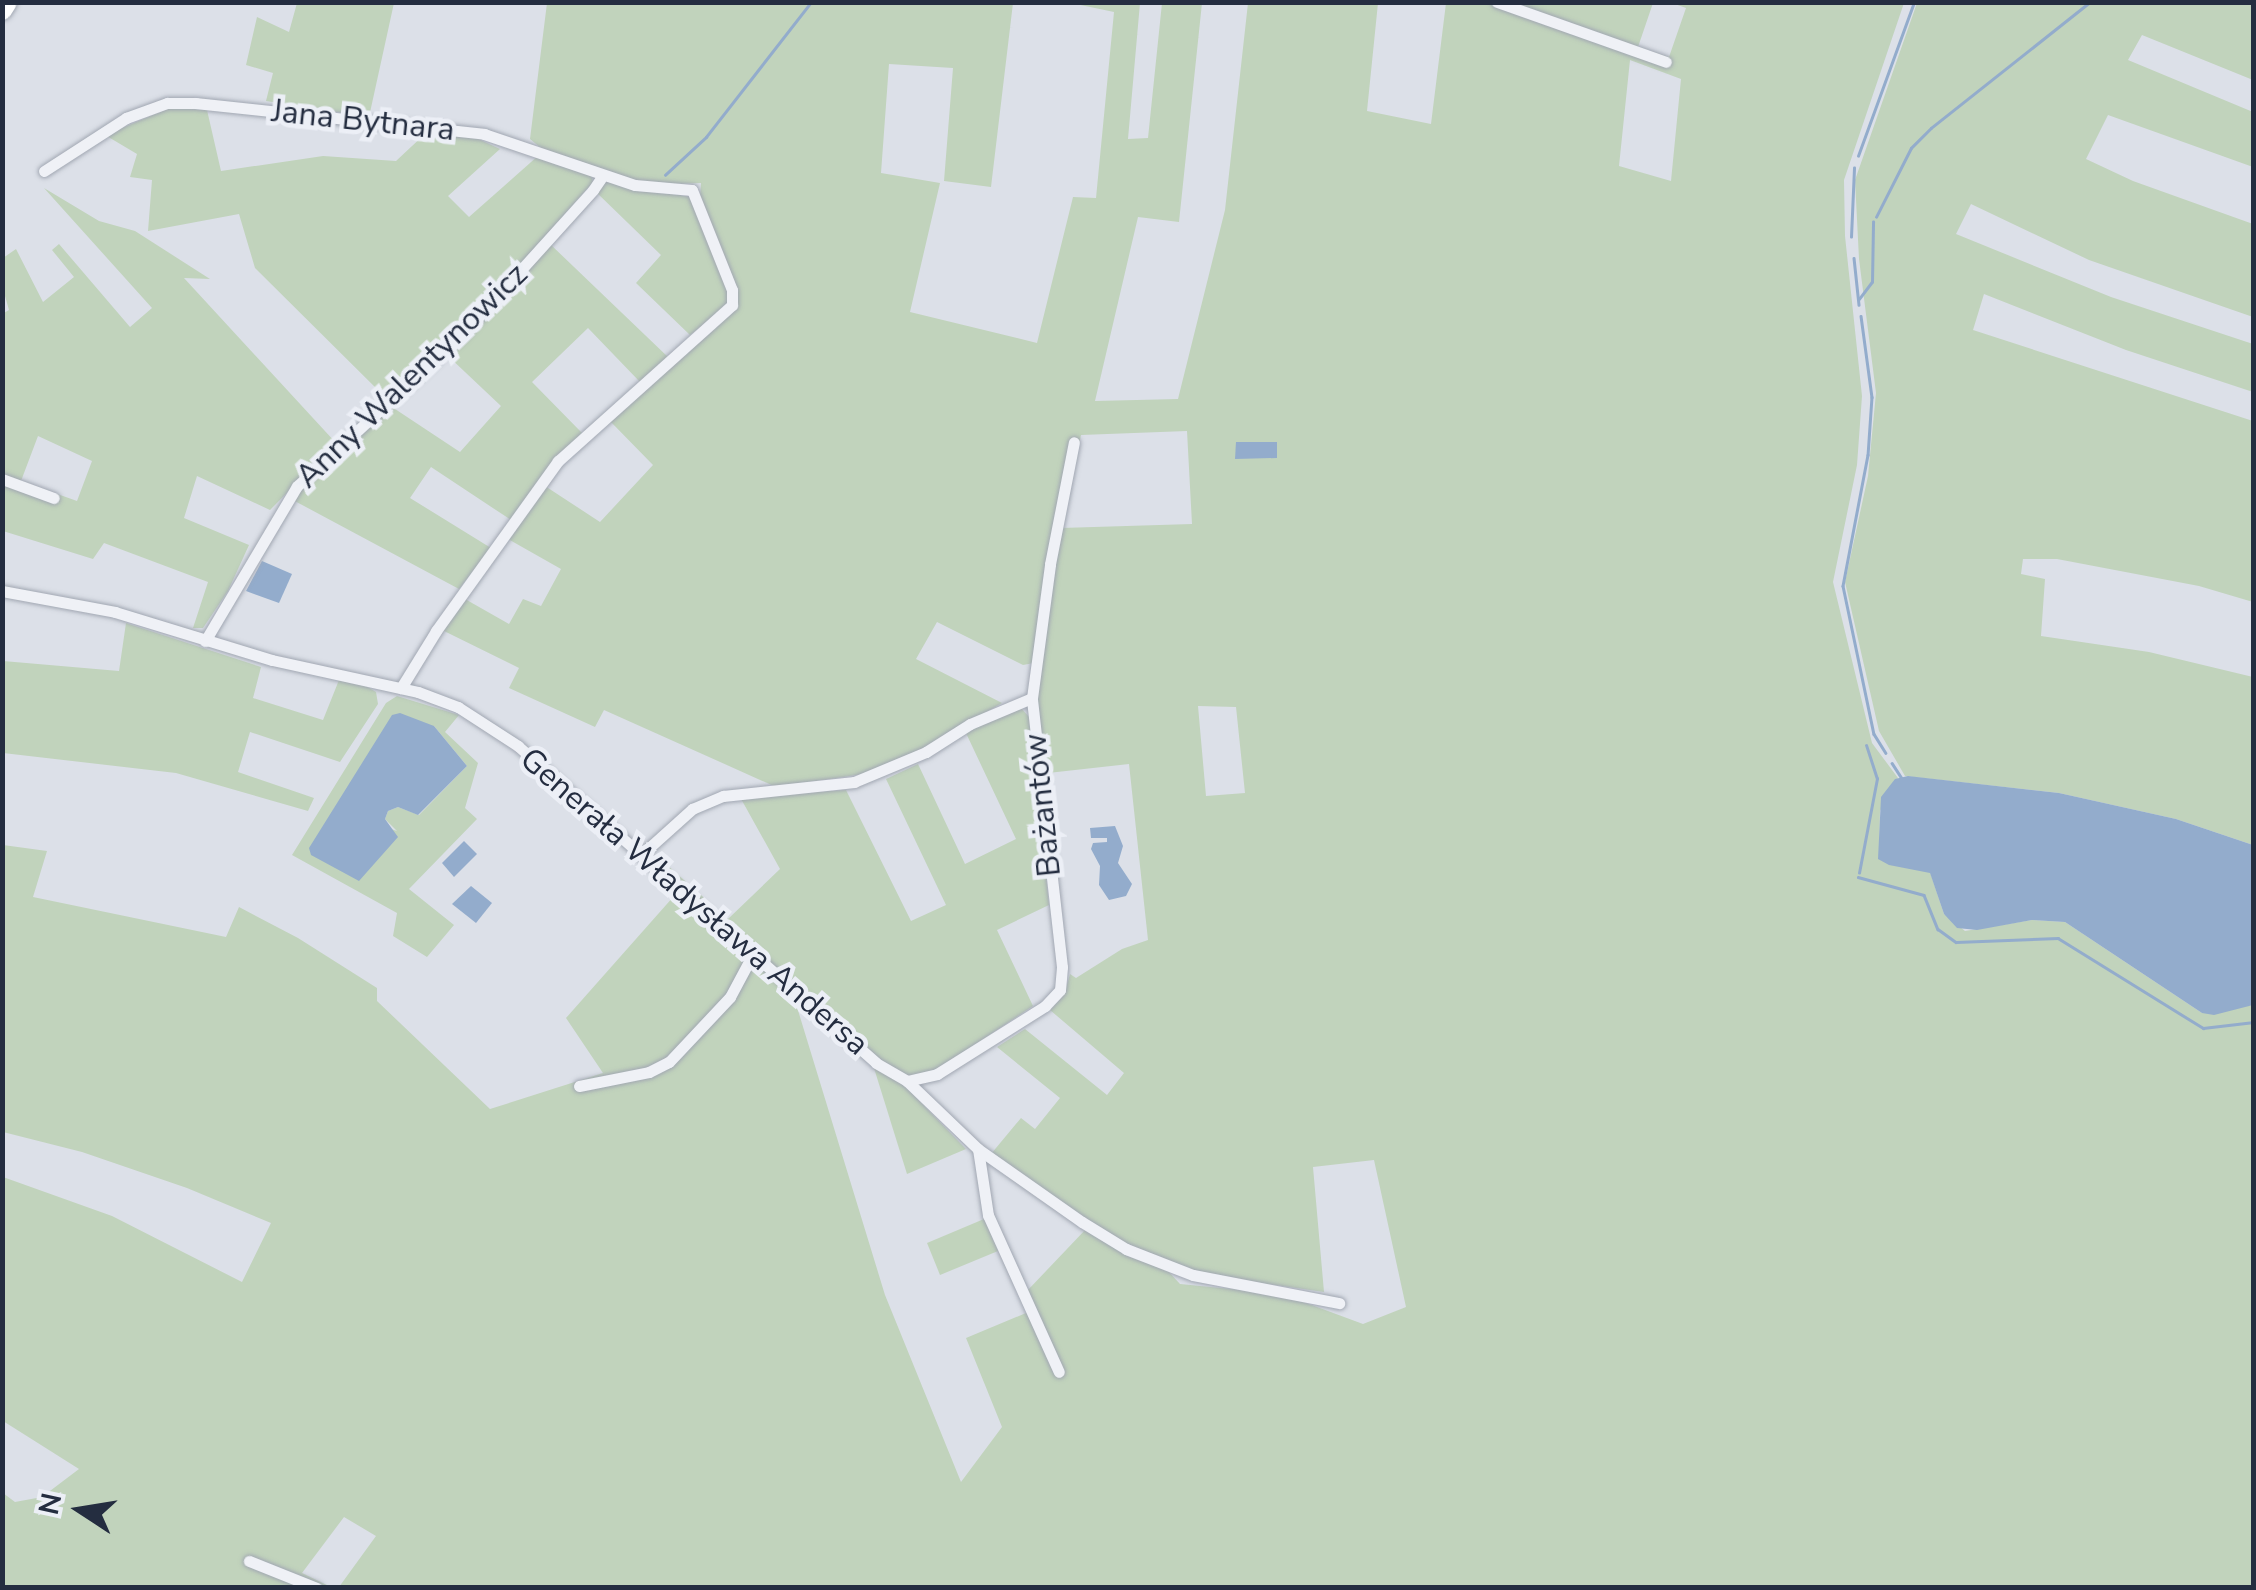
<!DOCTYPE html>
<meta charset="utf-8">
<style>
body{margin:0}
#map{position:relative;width:2256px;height:1590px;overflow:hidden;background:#dce0e8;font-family:"Nunito Sans",sans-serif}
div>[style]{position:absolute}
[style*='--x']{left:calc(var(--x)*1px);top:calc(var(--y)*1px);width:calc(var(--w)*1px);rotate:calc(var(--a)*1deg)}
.green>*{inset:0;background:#c1d3bc}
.water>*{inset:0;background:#93accc}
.stream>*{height:2.5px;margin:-1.25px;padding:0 1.25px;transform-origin:1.25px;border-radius:1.25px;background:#93accc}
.roads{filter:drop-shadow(0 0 2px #a1a7b2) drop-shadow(0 0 2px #a1a7b2)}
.street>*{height:11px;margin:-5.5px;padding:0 5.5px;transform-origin:5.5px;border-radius:5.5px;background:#eff1f6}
.primary>*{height:20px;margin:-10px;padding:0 10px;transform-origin:10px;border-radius:10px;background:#fff}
span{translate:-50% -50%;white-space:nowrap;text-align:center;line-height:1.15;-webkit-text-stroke:9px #eceff6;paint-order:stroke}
.street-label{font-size:32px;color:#242d40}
.frame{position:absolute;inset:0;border:5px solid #242d40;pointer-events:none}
.north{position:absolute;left:30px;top:1460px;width:100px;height:100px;-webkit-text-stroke:8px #eceff6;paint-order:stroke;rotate:282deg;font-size:28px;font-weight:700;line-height:40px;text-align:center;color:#242d40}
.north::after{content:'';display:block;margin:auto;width:35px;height:45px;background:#242d40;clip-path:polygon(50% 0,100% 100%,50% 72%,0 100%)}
</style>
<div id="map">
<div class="green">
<div style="clip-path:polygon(297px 3px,394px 3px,369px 117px,266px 101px,273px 73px,246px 65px,257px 17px,289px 32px)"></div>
<div style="clip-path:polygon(evenodd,547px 3px,1013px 3px,991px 187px,944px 181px,953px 68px,889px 64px,881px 173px,940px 183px,910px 312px,1037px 343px,1073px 197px,1096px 198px,1114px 12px,1071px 3px,1140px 3px,1128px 139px,1148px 138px,1162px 3px,1202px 3px,1179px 222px,1138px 217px,1095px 401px,1178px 399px,1225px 210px,1248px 3px,1378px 3px,1367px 111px,1431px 124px,1446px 3px,1653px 3px,1638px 47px,1669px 57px,1686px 8px,1672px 3px,1904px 3px,1844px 180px,1845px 236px,1862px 396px,1857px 465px,1833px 582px,1872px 743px,1898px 778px,1880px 811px,1879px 859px,1930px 872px,1944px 914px,1965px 931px,2032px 920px,2065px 922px,2202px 1013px,2253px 1005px,2253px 1587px,339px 1587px,376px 1536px,344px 1517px,302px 1573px,331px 1587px,3px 1587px,3px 1493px,15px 1502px,42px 1497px,79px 1469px,3px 1421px,3px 1177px,112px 1216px,242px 1282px,271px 1223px,187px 1188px,82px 1152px,3px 1132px,3px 845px,47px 851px,33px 897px,226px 937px,239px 907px,298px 938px,377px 988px,377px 1001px,490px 1109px,603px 1073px,566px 1018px,674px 896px,793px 994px,885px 1295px,961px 1482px,1002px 1427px,966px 1338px,1026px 1313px,1027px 1291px,1086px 1229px,1168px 1271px,1180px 1284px,1282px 1294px,1363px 1324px,1406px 1307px,1374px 1160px,1313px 1167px,1324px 1292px,1197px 1274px,1113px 1238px,991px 1154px,1021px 1118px,1035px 1129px,1060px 1098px,997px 1047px,1025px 1029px,1107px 1095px,1124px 1073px,1050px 1010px,1064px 995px,1070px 974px,1076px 978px,1122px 949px,1148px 940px,1129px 764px,1048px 773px,1045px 769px,1037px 692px,1039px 662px,1023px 665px,937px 622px,916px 659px,1002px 703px,926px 747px,863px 774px,776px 787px,604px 710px,595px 727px,509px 688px,519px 668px,442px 630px,465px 599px,509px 624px,523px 599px,541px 606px,561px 569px,508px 539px,545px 486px,600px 522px,653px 465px,609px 420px,734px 307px,700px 198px,701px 183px,647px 185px,541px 148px,530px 139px,547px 3px,1630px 60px,1681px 79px,1671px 181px,1619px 166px,1630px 60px,547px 3px,1187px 431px,1192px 524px,1061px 528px,1081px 435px,1187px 431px,547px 3px,1198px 706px,1236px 707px,1245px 793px,1206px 796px,1198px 706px)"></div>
<div style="clip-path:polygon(1917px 3px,2253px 3px,2253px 80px,2142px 35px,2128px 60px,2253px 112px,2253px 167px,2108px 115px,2086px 159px,2133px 181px,2253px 224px,2253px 317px,2089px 260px,1971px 204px,1956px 234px,2111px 297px,2253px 344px,2253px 392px,2126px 350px,1984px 294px,1973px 330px,2253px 421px,2253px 602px,2199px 586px,2057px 559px,2023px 559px,2021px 574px,2045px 579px,2041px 636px,2149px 652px,2253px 677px,2253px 845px,2176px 819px,2059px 793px,1905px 776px,1879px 731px,1845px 582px,1868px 476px,1876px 393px,1859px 259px,1855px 180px)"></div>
<div style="clip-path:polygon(170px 108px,207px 110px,221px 171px,323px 156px,396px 161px,427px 132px,472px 136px,500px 149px,448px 196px,469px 217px,539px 155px,591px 175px,593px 182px,453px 341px,387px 399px,255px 268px,239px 214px,148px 231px,152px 180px,130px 177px,137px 154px,105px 135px)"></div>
<div style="clip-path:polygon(607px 181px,690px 197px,730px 292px,728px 306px,690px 335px,636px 283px,661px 255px,596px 192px)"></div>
<div style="clip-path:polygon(evenodd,44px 188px,99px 221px,135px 231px,210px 279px,184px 278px,336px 443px,270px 510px,197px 476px,184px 518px,249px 545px,228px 591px,203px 628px,193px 628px,208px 582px,104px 543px,93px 559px,3px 531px,2px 314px,9px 310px,3px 289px,3px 258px,16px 249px,43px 302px,74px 277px,52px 250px,59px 244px,130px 327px,152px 308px,44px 188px,38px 436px,92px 461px,77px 501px,21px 481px,38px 436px)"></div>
<div style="clip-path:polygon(550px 244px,669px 358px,640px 382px,588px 328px,532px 382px,583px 434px,511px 520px,431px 467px,410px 498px,491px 548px,459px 589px,291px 499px,392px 407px,460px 452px,501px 406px,447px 355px)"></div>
<div style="clip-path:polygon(126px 623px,261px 667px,253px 698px,323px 720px,339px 680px,366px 686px,376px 692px,378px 704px,340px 762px,250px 732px,238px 772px,314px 798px,308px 811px,176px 773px,3px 753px,3px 661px,119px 671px)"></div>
<div style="clip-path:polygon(evenodd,397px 696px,459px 715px,445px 732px,478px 763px,465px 808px,477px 819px,409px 889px,454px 925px,427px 957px,393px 936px,397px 913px,292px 855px,386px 703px,397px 696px,434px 726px,467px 766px,419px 815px,398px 807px,388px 811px,385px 819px,397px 831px,333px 810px,346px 792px,434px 726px)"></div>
<div style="clip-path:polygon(1021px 708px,1030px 718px,1049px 905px,997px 930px,1033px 1006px,935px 1071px,916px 1078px,889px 1070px,657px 861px,658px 857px,728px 919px,780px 869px,740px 797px,846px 790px,911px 921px,946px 905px,886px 779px,918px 764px,965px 864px,1016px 839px,965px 731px)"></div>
<div style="clip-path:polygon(873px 1065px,903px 1084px,966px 1149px,907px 1174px)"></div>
<div style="clip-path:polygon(984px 1219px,998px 1251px,940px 1275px,927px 1243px)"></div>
</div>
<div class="water">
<div style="clip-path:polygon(1236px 442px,1277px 442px,1277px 458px,1235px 459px)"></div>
<div style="clip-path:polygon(262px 561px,292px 574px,279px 603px,246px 591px)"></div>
<div style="clip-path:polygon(400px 713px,434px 726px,467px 766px,418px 815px,398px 807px,388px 811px,385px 819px,398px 837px,359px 881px,311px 855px,309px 848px,392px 715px)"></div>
<div style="clip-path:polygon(1908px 776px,2059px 793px,2176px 819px,2253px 845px,2253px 1005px,2214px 1015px,2202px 1013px,2065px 922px,2032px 920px,1977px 930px,1957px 928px,1944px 914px,1930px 873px,1889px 865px,1878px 859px,1881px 797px,1895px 779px)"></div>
<div style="clip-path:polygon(1115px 826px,1123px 846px,1118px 863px,1132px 884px,1126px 896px,1109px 900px,1099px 885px,1100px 866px,1091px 849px,1093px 843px,1107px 842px,1107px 838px,1091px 838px,1090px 828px)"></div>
<div style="clip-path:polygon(464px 841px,477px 854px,454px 877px,442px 863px)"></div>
<div style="clip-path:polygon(471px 886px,492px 903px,476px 923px,452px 904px)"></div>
</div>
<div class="stream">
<div style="--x:1858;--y:156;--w:164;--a:-70"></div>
<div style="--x:665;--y:175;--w:56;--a:-42.8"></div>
<div style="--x:706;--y:137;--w:171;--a:-52.1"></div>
<div style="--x:1876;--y:217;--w:77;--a:-63.1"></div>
<div style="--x:1911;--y:148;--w:28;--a:-45"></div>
<div style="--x:1931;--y:128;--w:203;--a:-38.4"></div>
<div style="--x:1851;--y:237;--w:69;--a:-87.5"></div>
<div style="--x:1854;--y:258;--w:47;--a:83.9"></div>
<div style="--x:1859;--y:299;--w:21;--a:-53"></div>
<div style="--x:1872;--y:282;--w:60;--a:-89"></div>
<div style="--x:1861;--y:316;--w:82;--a:82.3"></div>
<div style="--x:1872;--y:397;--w:58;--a:93.9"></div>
<div style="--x:1868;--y:455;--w:133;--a:100.8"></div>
<div style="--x:1843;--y:586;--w:151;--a:78.2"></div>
<div style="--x:1874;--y:734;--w:22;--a:58"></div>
<div style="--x:1892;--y:763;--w:17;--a:57"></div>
<div style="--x:1859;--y:873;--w:96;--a:-79.2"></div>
<div style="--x:1877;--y:779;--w:35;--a:-108"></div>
<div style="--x:1858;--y:877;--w:68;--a:15.3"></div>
<div style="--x:1924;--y:895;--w:37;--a:68"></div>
<div style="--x:1938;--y:929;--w:22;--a:36"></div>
<div style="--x:1956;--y:942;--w:102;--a:-2.2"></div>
<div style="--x:2058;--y:938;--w:171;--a:31.8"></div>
<div style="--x:2203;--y:1028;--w:51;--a:-6.7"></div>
</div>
<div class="roads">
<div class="street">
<div style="--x:1497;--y:2;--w:179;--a:19.5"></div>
<div style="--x:44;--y:171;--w:98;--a:-32.9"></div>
<div style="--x:126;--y:118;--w:44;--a:-20.1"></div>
<div style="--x:167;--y:103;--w:29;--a:0"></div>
<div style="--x:196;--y:103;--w:290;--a:6.1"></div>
<div style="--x:484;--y:134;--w:159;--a:18.7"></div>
<div style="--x:635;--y:185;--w:57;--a:5"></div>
<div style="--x:692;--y:190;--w:108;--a:68.2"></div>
<div style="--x:732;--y:290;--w:15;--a:90"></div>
<div style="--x:732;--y:305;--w:234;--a:138.1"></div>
<div style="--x:558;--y:461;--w:209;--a:125.7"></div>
<div style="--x:436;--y:631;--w:67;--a:121.6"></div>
<div style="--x:2;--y:479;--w:55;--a:20.1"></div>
<div style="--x:2;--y:591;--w:115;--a:10.5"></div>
<div style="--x:115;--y:612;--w:164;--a:17"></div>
<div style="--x:272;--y:660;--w:149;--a:12.4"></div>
<div style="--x:418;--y:692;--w:43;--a:20.6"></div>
<div style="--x:458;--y:707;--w:72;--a:33"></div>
<div style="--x:518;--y:746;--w:478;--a:41.5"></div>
<div style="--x:876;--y:1063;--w:36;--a:30"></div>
<div style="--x:907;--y:1081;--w:98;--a:43.8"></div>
<div style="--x:978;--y:1149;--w:127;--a:35.1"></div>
<div style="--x:1082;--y:1222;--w:52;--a:31.5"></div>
<div style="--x:1126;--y:1249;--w:72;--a:21.2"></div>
<div style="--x:1193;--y:1275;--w:149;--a:10.9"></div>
<div style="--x:205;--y:641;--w:180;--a:-59.3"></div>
<div style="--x:297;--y:486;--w:224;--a:-42.5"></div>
<div style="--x:462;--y:335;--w:195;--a:-47.9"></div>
<div style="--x:593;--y:190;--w:18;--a:-56"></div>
<div style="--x:641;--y:855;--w:69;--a:-42"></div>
<div style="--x:692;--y:809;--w:34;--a:-23"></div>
<div style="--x:723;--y:796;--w:132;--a:-6.1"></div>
<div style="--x:854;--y:782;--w:78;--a:-22.6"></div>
<div style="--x:926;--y:752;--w:52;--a:-32.5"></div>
<div style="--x:970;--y:724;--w:67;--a:-22.8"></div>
<div style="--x:907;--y:1081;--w:31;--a:-13"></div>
<div style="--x:937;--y:1074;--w:128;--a:-32.2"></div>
<div style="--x:1045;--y:1006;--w:22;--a:-47"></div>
<div style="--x:1060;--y:990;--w:23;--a:-85"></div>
<div style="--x:1062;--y:967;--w:271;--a:-96.4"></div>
<div style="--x:1032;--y:698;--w:135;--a:-82.3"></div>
<div style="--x:1050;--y:564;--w:124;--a:-78.9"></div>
<div style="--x:579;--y:1086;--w:71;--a:-11.3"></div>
<div style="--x:649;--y:1072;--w:22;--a:-27"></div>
<div style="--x:669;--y:1062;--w:89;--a:-46.8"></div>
<div style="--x:730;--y:997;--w:49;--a:-61.9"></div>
<div style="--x:978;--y:1149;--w:67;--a:81.4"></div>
<div style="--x:988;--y:1215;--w:172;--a:65.7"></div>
<div style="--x:249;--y:1561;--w:73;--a:21.7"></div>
</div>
<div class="primary">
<div style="--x:2;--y:10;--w:9;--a:-58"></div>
</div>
</div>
<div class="street-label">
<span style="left:363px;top:121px;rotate:6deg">Jana Bytnara</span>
<span style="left:412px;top:376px;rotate:-44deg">Anny Walentynowicz</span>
<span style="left:1043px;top:805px;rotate:-96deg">Bażantów</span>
<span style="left:694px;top:902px;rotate:41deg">Generała Władysława Andersa</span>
</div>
<div class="frame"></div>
<div class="north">N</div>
</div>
